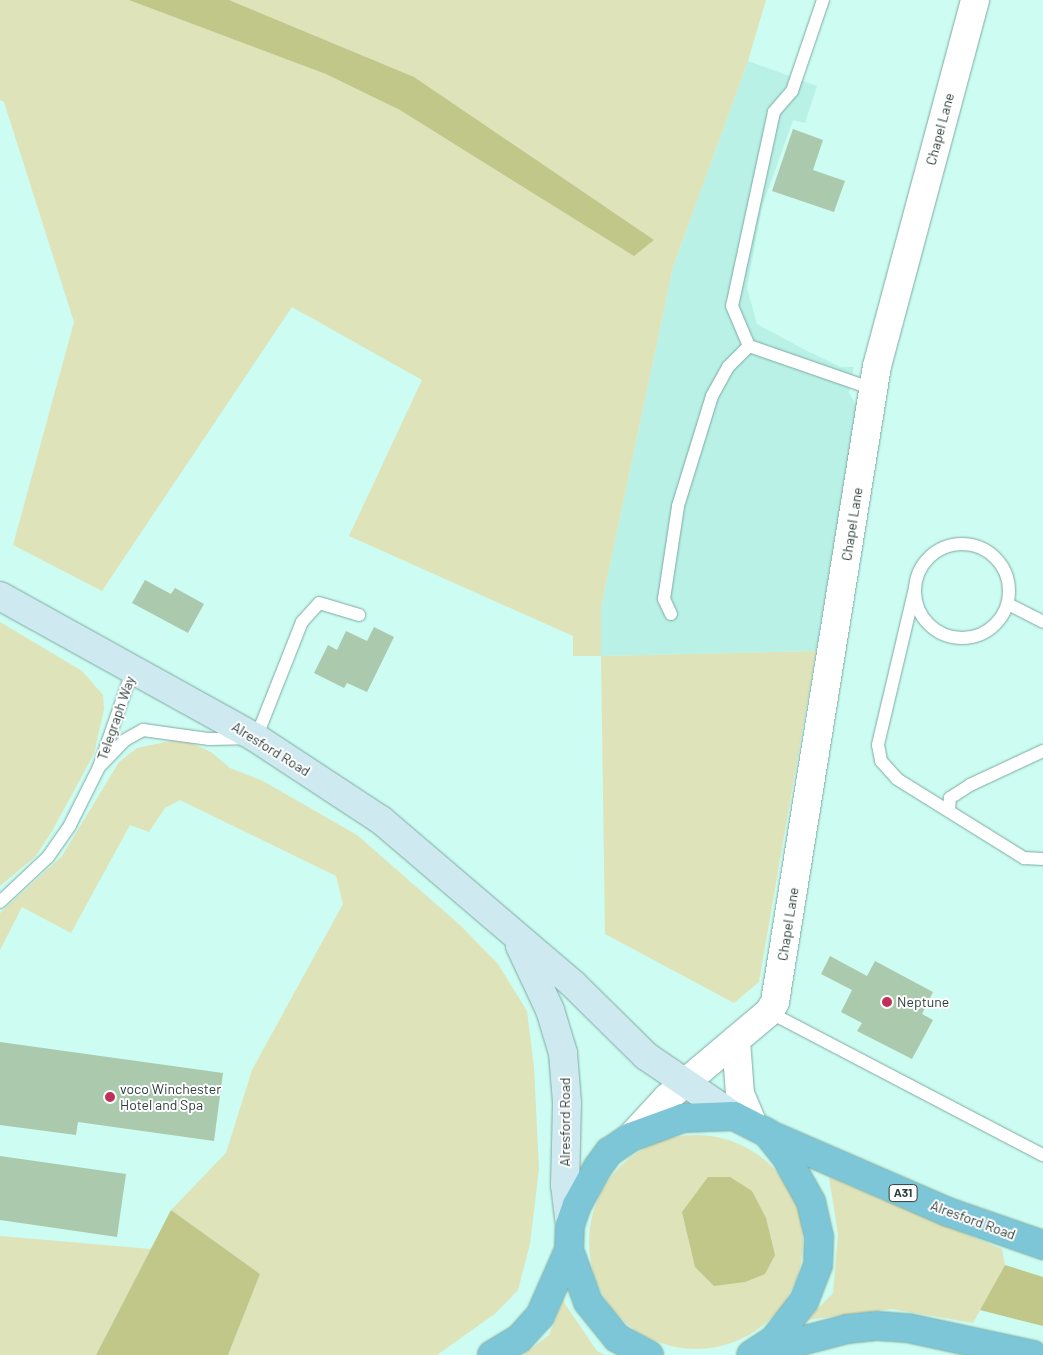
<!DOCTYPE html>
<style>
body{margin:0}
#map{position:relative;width:1043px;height:1355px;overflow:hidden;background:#cdfcf2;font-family:Barlow,sans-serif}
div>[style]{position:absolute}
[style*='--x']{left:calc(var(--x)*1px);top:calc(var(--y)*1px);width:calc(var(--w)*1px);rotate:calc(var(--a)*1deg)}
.built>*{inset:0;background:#b9f1e6}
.green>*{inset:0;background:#dfe3ba}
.round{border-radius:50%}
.forest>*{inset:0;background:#c1c789}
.building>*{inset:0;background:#abc9ad}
.roads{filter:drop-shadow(0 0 1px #7daaa1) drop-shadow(0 0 1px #7daaa1)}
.service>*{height:12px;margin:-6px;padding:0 6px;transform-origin:6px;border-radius:6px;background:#fff}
.service>.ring{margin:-6px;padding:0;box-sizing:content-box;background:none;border:12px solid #fff;border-radius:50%}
.tertiary>*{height:28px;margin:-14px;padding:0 14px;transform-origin:14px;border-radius:14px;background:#fff}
.secondary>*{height:28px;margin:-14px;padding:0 14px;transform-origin:14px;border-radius:14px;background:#cee9f0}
.trunk>*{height:28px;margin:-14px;padding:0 14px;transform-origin:14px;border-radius:14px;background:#7cc6d7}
.dots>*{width:14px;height:14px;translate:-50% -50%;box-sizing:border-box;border:2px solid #fff;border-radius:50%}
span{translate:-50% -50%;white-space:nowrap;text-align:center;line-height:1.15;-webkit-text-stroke:4px #fff;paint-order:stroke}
.shield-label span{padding:1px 4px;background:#fff;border:1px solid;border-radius:4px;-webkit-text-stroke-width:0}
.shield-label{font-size:12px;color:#2b3e3a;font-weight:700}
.street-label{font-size:14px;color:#2b3e3a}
.poi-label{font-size:14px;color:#2b3e3a}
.left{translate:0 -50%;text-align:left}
</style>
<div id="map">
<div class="built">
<div style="clip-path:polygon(748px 61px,817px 86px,805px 123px,793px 120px,762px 207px,747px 288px,757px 324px,805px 350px,841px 367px,854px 367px,849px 393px,857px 406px,816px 651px,601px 656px,601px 607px,673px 267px)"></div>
</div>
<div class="green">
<div style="clip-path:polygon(0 0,766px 0,748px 61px,673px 267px,601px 607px,601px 656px,816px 651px,759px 982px,734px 1003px,605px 934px,601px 656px,573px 656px,573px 636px,349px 536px,422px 380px,292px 307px,102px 591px,13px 545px,74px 322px,4px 102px,0 100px)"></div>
<div style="clip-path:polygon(0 622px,82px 671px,103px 695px,104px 709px,94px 754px,51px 833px,35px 857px,0 886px)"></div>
<div style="clip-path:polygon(170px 741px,189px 742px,211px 752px,230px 768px,263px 781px,357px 835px,460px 925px,498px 964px,527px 1011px,534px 1067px,539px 1169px,530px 1244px,518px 1290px,496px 1313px,437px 1355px,228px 1355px,260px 1274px,171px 1210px,226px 1153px,252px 1070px,343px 904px,336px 876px,180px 800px,165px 808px,149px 832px,130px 825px,71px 933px,22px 907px,0 950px,0 913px,62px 856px,119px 762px,137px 748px)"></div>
<div class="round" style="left:589px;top:1135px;width:214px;height:214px"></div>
<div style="clip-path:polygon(829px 1177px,1002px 1249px,1005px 1265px,973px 1323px,891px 1309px,807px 1320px,833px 1293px,838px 1234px)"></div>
<div style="clip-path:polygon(0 1236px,151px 1249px,96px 1355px,0 1355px)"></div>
<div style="clip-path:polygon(563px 1301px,597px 1351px,605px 1355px,523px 1355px,549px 1335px)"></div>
</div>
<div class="forest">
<div style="clip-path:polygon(129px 0,229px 0,414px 77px,654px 240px,634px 256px,400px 110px,326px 74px)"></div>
<div style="clip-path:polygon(708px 1177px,730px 1177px,752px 1191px,766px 1218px,775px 1255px,765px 1274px,745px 1282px,714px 1286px,695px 1267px,682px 1212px)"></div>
<div style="clip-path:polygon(171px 1210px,260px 1274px,228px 1355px,96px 1355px)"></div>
<div style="clip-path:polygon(1005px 1265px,1043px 1277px,1043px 1326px,980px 1310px)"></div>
</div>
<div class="building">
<div style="clip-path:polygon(793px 129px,823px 140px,813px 170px,845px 181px,834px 212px,772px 191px)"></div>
<div style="clip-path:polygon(145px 580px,171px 594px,175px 588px,204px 604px,188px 633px,132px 603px)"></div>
<div style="clip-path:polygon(374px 627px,394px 637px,367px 692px,347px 683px,344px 688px,314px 673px,328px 645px,337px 650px,346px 631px,367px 641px)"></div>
<div style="clip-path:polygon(830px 956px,867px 976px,875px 961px,933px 992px,922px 1014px,933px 1020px,912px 1059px,857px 1031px,862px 1023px,841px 1012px,852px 990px,821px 974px)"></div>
<div style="clip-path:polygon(0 1042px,223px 1073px,214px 1141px,78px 1122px,76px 1135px,0 1125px)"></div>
<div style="clip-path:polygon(0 1156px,126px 1174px,117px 1237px,0 1220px)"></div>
</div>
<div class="roads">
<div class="service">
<div style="--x:823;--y:0;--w:96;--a:108.8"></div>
<div style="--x:792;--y:91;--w:28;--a:131"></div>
<div style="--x:774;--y:112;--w:198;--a:102.2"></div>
<div style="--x:732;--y:306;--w:43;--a:67"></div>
<div style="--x:749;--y:346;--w:131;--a:19.1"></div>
<div class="ring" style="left:915px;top:544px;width:82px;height:82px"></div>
<div style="--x:915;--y:588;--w:161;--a:103.3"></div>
<div style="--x:878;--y:745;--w:16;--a:79"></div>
<div style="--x:881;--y:761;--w:24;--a:48"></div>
<div style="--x:897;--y:779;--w:150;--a:31.9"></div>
<div style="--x:1024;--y:858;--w:19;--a:3"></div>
<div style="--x:1008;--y:604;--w:39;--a:27"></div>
<div style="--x:671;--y:614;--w:17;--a:-115"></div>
<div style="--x:664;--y:599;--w:94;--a:-81.4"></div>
<div style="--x:678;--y:506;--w:115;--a:-72.8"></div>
<div style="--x:712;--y:396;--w:33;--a:-61"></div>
<div style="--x:728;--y:367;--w:30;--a:-45"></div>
<div style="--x:99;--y:767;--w:37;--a:-46"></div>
<div style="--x:125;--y:740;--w:21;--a:-29"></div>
<div style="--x:143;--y:730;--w:67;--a:7.8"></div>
<div style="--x:209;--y:739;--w:47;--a:-1.2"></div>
<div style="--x:256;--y:738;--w:125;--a:-68.4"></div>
<div style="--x:302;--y:622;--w:25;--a:-48"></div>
<div style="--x:319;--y:603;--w:42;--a:16.7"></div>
<div style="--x:949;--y:811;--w:13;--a:-86"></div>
<div style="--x:950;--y:798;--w:24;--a:-33"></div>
<div style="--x:970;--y:785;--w:81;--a:-25"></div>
<div style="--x:0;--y:902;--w:66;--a:-43.2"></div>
<div style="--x:48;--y:857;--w:39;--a:-55"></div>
<div style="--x:70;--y:825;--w:65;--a:-63.4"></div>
<div style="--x:99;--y:767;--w:104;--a:-70.9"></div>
<div style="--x:769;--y:1012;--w:309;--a:27.6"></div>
</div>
<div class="tertiary">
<div style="--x:736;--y:1040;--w:54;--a:85.8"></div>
<div style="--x:740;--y:1094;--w:34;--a:67"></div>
<div style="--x:631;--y:1137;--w:53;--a:-47.3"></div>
<div style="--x:667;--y:1098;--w:133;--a:-40.1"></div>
<div style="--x:769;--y:1012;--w:12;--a:-59"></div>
<div style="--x:775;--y:1002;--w:644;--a:-80.89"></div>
<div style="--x:877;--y:366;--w:379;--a:-75"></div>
</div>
<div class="secondary">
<div style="--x:0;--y:596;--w:293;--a:29"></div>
<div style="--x:256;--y:738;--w:149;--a:33.3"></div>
<div style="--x:381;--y:820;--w:253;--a:40.5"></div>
<div style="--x:573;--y:984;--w:103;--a:44.6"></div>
<div style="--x:646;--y:1056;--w:107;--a:34.3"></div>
<div style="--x:520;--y:946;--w:71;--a:64.9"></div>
<div style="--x:550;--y:1010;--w:45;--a:73.2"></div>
<div style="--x:563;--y:1053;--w:50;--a:85.4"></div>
<div style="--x:567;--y:1103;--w:82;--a:91.4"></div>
<div style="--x:565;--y:1185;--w:40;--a:82.9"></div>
</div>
<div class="trunk">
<div style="--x:770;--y:1135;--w:194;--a:23.4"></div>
<div style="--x:948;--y:1212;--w:101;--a:19.2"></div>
<div style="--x:763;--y:1351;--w:87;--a:-14.7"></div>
<div style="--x:847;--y:1329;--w:31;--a:-6"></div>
<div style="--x:878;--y:1326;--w:30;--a:4"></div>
<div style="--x:908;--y:1328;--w:128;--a:12.2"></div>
<div style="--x:492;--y:1355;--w:31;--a:-31"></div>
<div style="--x:519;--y:1339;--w:31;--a:-48"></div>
<div style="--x:540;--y:1316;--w:72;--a:-66.3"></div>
<div style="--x:649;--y:1355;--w:36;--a:-152"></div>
<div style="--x:617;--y:1338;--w:46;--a:-128.9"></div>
<div style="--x:588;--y:1302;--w:55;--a:-110.1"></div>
<div style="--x:569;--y:1250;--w:25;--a:-88"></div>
<div style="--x:570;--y:1225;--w:21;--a:-71"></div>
<div style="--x:577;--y:1205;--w:43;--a:-61.1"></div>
<div style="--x:598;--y:1167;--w:19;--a:-54"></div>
<div style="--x:609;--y:1152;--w:27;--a:-34"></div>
<div style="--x:631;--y:1137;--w:55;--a:-20.1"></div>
<div style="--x:683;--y:1118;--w:51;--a:-2.2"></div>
<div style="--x:734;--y:1116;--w:37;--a:27"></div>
<div style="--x:767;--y:1133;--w:28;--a:51"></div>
<div style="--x:785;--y:1155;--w:54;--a:61"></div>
<div style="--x:811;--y:1202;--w:36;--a:77"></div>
<div style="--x:819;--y:1237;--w:28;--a:92"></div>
<div style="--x:818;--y:1265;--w:39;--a:111"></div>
<div style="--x:804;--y:1301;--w:49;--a:127.6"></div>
<div style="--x:774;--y:1340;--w:27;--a:147"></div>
</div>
</div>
<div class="dots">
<div style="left:887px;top:1002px;background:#c03058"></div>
<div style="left:110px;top:1097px;background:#c03058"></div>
</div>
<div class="shield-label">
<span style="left:903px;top:1193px">A31</span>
</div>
<div class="street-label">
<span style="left:940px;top:129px;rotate:-75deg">Chapel Lane</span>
<span style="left:852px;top:524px;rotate:-81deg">Chapel Lane</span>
<span style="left:116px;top:718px;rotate:-71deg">Telegraph Way</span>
<span style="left:271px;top:749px;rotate:32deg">Alresford Road</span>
<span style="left:788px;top:924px;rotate:-81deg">Chapel Lane</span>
<span style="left:565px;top:1122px;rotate:-90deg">Alresford Road</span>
<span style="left:973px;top:1220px;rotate:20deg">Alresford Road</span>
</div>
<div class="poi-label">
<span class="left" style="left:897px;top:1002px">Neptune</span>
<span class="left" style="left:120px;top:1097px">voco Winchester<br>Hotel and Spa</span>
</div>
</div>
